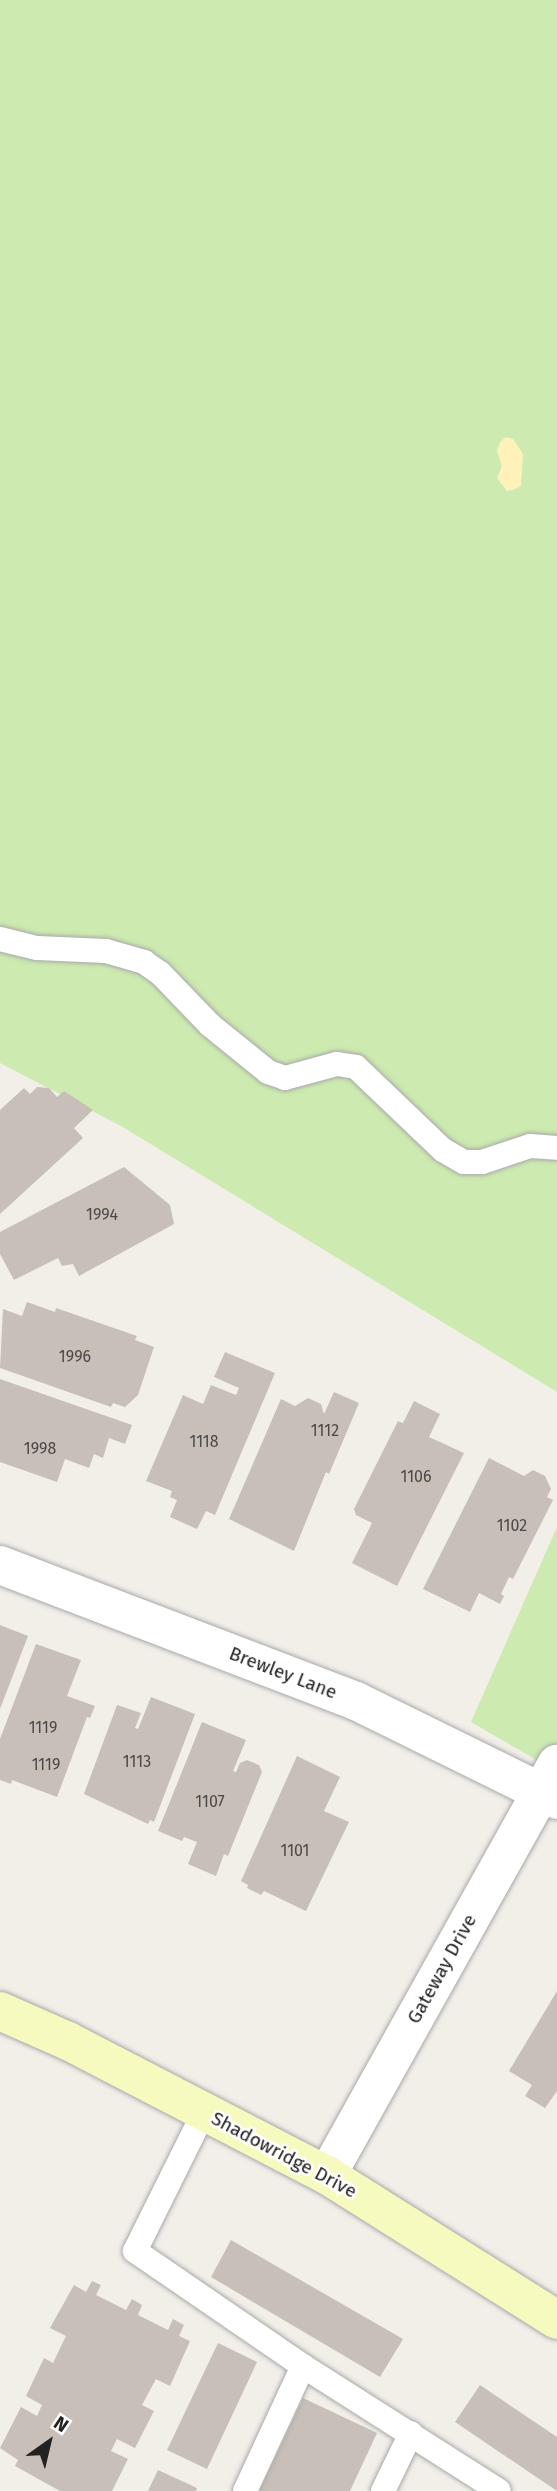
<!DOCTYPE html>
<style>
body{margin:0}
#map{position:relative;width:557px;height:2491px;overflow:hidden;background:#f2efe9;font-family:"Fira Sans",sans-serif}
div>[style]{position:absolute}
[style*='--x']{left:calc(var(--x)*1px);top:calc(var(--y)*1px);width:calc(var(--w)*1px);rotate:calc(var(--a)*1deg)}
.grass>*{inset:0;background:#cdebb0}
.sand>*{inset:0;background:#fff1ba}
.building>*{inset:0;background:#c7bfb8}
.roads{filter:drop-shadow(0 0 2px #a9a9a9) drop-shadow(0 0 2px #a9a9a9)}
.service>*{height:24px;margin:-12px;padding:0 12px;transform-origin:12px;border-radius:12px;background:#fff}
.minor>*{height:38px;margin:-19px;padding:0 19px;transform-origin:19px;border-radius:19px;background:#fff}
.secondary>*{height:38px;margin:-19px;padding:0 19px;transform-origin:19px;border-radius:19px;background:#f7fabf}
span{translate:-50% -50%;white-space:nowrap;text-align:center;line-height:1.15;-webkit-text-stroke:5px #fff;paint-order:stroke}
.number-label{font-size:16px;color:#4b4948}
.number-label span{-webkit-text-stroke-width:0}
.street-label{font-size:19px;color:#222}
.north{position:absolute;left:14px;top:2407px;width:70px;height:70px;-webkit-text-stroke:5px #fff;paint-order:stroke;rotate:34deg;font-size:19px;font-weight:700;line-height:28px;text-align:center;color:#222}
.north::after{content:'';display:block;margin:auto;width:24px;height:32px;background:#222;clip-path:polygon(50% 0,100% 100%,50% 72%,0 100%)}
</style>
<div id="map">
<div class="grass">
<div style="clip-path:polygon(0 0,557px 0,557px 1392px,121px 1126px,0 1063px)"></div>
<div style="clip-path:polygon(557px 1527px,557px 1772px,471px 1722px)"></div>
</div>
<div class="sand">
<div style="clip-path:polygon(506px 437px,513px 439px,523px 454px,521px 486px,513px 490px,507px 491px,497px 478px,502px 466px,497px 451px,500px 442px)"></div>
</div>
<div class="building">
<div style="clip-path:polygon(37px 1087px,49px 1088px,57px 1097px,64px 1091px,93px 1110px,74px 1128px,83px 1138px,0 1214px,0 1110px,24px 1088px,30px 1094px)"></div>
<div style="clip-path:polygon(124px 1167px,170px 1205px,174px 1224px,79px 1276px,73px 1264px,62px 1266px,58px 1258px,14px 1280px,0 1254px,0 1232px)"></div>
<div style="clip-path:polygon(27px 1302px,55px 1312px,56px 1308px,137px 1336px,135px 1340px,154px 1347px,138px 1395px,125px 1407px,113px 1403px,111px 1407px,0 1368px,3px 1309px,22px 1316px)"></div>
<div style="clip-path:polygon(225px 1352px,275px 1373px,215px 1515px,206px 1511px,197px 1529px,170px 1517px,177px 1500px,170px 1497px,172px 1491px,146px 1481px,183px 1395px,203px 1404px,211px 1385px,236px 1395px,239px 1388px,214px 1377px)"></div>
<div style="clip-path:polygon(0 1379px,132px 1425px,125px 1444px,109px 1438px,103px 1458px,94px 1454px,89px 1468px,65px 1459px,57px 1482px,0 1462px)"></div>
<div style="clip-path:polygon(334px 1392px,359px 1403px,329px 1474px,326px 1472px,294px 1551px,229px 1519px,281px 1399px,295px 1406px,308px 1398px,321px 1404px,324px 1414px)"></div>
<div style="clip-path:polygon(414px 1401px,440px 1414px,429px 1437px,464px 1453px,397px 1586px,352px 1563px,372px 1523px,356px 1515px,354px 1509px,398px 1421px,403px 1423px)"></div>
<div style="clip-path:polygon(489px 1458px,524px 1476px,533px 1470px,545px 1476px,551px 1489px,547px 1497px,553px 1500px,513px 1579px,509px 1577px,501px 1594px,504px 1596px,500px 1604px,479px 1593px,470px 1612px,423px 1589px)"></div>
<div style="clip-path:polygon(0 1625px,28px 1636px,0 1709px)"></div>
<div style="clip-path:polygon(36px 1644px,81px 1660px,67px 1696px,95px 1706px,90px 1718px,87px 1717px,57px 1797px,12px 1780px,11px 1784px,0 1780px,0 1739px)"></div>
<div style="clip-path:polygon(151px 1697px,195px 1714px,154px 1822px,150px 1820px,148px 1824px,84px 1794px,117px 1705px,141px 1713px,135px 1728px,138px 1729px)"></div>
<div style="clip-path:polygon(202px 1722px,246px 1740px,233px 1771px,236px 1772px,240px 1763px,247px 1760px,259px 1765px,262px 1772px,228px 1856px,224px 1854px,216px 1876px,188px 1864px,197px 1842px,184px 1837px,182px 1841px,158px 1831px)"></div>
<div style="clip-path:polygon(297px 1756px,340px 1777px,324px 1811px,349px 1822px,306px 1911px,264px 1891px,261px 1895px,247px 1888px,248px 1885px,241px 1881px)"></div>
<div style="clip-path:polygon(557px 1991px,557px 2091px,545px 2108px,525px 2096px,532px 2085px,509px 2071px)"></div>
<div style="clip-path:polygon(231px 2240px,403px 2339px,380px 2377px,211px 2277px)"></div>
<div style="clip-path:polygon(92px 2281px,101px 2285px,96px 2295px,126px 2310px,132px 2299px,142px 2305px,138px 2315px,168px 2330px,173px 2319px,184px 2325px,179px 2336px,190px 2341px,170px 2386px,156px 2379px,142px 2405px,154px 2411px,135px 2448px,117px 2439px,111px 2451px,128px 2459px,112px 2491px,60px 2491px,15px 2466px,18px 2460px,0 2448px,21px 2407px,37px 2416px,42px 2405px,26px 2396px,44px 2358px,53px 2363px,66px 2336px,50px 2328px,74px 2285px,86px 2292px)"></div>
<div style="clip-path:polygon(218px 2343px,257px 2362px,207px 2469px,167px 2450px)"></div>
<div style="clip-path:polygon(480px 2385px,557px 2437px,557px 2491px,455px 2422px)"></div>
<div style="clip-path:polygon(303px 2398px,377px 2433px,350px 2491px,259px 2491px)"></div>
<div style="clip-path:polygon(158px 2470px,197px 2488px,196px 2491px,148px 2491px)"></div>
</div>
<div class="roads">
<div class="service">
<div style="--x:0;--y:939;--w:38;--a:14"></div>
<div style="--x:37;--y:948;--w:69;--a:2.5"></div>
<div style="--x:106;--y:951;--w:40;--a:16"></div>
<div style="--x:144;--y:962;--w:19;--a:35"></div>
<div style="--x:160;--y:973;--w:72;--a:46.1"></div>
<div style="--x:210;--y:1025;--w:75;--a:39"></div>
<div style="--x:268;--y:1072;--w:18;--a:19"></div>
<div style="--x:285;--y:1078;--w:54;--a:-15.1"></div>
<div style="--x:337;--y:1064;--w:19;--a:9"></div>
<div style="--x:356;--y:1067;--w:120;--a:43.7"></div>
<div style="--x:443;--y:1150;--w:24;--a:30"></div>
<div style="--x:464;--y:1162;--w:18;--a:0"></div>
<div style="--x:482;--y:1162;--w:51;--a:-18.4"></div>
<div style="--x:530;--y:1146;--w:27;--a:4"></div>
<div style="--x:204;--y:2112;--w:155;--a:116.4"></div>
<div style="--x:135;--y:2251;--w:204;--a:34.4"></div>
<div style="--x:303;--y:2366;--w:232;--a:32.5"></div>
<div style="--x:245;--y:2491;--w:138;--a:-65.1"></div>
<div style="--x:383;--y:2491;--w:64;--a:-64.2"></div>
</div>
<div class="minor">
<div style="--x:0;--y:1565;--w:381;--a:20.9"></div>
<div style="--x:356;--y:1701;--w:224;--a:26.2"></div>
<div style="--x:327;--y:2175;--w:471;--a:-60.8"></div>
</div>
<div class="secondary">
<div style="--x:0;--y:2011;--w:74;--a:23.8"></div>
<div style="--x:68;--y:2041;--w:292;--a:27.4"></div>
<div style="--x:327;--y:2175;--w:272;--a:32.2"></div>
</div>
</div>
<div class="number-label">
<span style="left:102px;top:1215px">1994</span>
<span style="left:75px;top:1357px">1996</span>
<span style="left:325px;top:1431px">1112</span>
<span style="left:204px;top:1442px">1118</span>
<span style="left:40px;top:1449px">1998</span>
<span style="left:416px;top:1477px">1106</span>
<span style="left:512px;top:1526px">1102</span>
<span style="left:43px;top:1728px">1119</span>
<span style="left:137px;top:1762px">1113</span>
<span style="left:46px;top:1765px">1119</span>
<span style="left:210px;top:1802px">1107</span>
<span style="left:295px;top:1851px">1101</span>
</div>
<div class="street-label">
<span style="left:283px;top:1673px;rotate:21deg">Brewley Lane</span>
<span style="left:442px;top:1969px;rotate:-61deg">Gateway Drive</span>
<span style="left:284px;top:2155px;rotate:28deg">Shadowridge Drive</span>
</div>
<div class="north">N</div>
</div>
